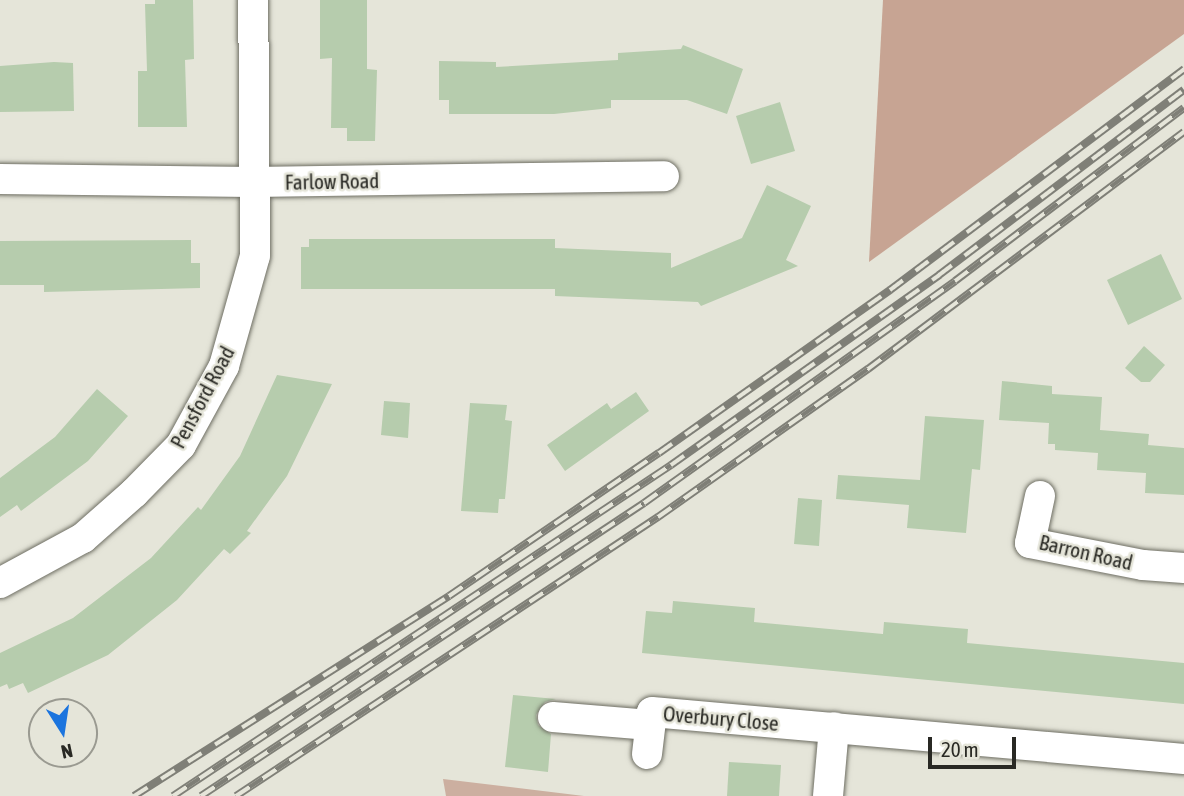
<!DOCTYPE html>
<style>
body{margin:0}
#map{position:relative;width:1184px;height:796px;overflow:hidden;background:#e5e5d9;font-family:"Asap Condensed",sans-serif}
div>[style]{position:absolute}
[style*='--x']{left:calc(var(--x)*1px);top:calc(var(--y)*1px);width:calc(var(--w)*1px);rotate:calc(var(--a)*1deg)}
.green>*{inset:0;background:#ccafa0}
.forest>*{inset:0;background:#c7a493}
.building>*{inset:0;background:#b6ccad}
.roads{filter:drop-shadow(0 0 2px #6e6e63) drop-shadow(0 0 2px #6e6e63)}
.minor>*{height:30px;margin:-15px;padding:0 15px;transform-origin:15px;border-radius:15px;background:#fff}
.rail>*{height:8px;margin-top:-4px;transform-origin:0;background:repeating-linear-gradient(90deg,#e5e5d9 0 16px,#7f7f77 0 32px);box-sizing:border-box;border-block:2px solid #7f7f77}
span{translate:-50% -50%;white-space:nowrap;text-align:center;line-height:1.15;-webkit-text-stroke:5px #e5e5d9;paint-order:stroke}
.street-label{font-size:21px;color:#292924}
.north{position:absolute;left:28px;top:698px;width:70px;height:70px;box-sizing:border-box;background:#e5e5d9;border:2px solid #9a9a91;border-radius:50%;rotate:168deg;font-size:19px;font-weight:700;line-height:28px;text-align:center;color:#292924}
.north::after{content:'';display:block;margin:auto;width:24px;height:32px;background:#1b74de;clip-path:polygon(50% 0,100% 100%,50% 72%,0 100%)}
.scale{position:absolute;left:928px;top:737px;width:88px;height:32px;box-sizing:border-box;border:4px solid #292924;border-top:0;padding-left:9px;font-size:21px;line-height:24px;white-space:nowrap;color:#292924;-webkit-text-stroke:5px #e5e5d9;paint-order:stroke}
</style>
<div id="map">
<div class="green">
<div style="clip-path:polygon(443px 779px,584px 796px,446px 796px)"></div>
</div>
<div class="forest">
<div style="clip-path:polygon(883px 0,1184px 0,1184px 34px,869px 262px)"></div>
</div>
<div class="building">
<div style="clip-path:polygon(155px 0,193px 0,194px 59px,185px 60px,187px 127px,138px 127px,138px 71px,147px 71px,145px 4px,155px 4px)"></div>
<div style="clip-path:polygon(320px 0,367px 0,367px 69px,377px 70px,375px 141px,347px 141px,347px 128px,331px 128px,332px 58px,320px 59px)"></div>
<div style="clip-path:polygon(683px 45px,743px 69px,727px 114px,687px 100px,611px 100px,611px 108px,554px 114px,449px 114px,449px 100px,439px 100px,439px 61px,496px 62px,496px 67px,618px 60px,618px 53px,681px 49px)"></div>
<div style="clip-path:polygon(54px 62px,73px 63px,74px 111px,0 112px,0 66px)"></div>
<div style="clip-path:polygon(780px 102px,795px 151px,751px 164px,736px 116px)"></div>
<div style="clip-path:polygon(767px 185px,811px 206px,786px 260px,798px 266px,701px 306px,698px 302px,555px 296px,555px 289px,301px 289px,301px 247px,309px 247px,309px 239px,555px 239px,555px 248px,671px 253px,671px 268px,742px 238px)"></div>
<div style="clip-path:polygon(191px 240px,191px 263px,200px 263px,200px 288px,44px 292px,44px 285px,0 285px,0 241px)"></div>
<div style="clip-path:polygon(1161px 254px,1182px 299px,1128px 325px,1107px 280px)"></div>
<div style="clip-path:polygon(1144px 346px,1165px 365px,1150px 382px,1141px 382px,1125px 368px)"></div>
<div style="clip-path:polygon(277px 375px,332px 384px,287px 476px,247px 531px,251px 533px,230px 554px,224px 549px,177px 600px,108px 655px,28px 693px,23px 683px,9px 689px,7px 684px,0 687px,0 653px,73px 618px,151px 558px,198px 507px,201px 510px,240px 456px)"></div>
<div style="clip-path:polygon(1002px 381px,1052px 386px,1052px 394px,1102px 397px,1100px 430px,1149px 434px,1148px 445px,1184px 448px,1184px 495px,1145px 493px,1146px 473px,1097px 470px,1098px 453px,1055px 450px,1055px 444px,1048px 444px,1049px 423px,999px 420px)"></div>
<div style="clip-path:polygon(97px 389px,128px 416px,88px 461px,21px 511px,17px 505px,0 517px,0 478px,55px 437px)"></div>
<div style="clip-path:polygon(636px 392px,649px 411px,565px 471px,547px 445px,607px 403px,611px 409px)"></div>
<div style="clip-path:polygon(384px 401px,410px 403px,408px 438px,381px 435px)"></div>
<div style="clip-path:polygon(470px 403px,507px 405px,505px 420px,512px 421px,505px 499px,499px 499px,498px 513px,461px 511px)"></div>
<div style="clip-path:polygon(925px 416px,984px 420px,980px 470px,972px 469px,966px 533px,907px 528px,909px 505px,836px 499px,838px 475px,920px 480px)"></div>
<div style="clip-path:polygon(798px 498px,822px 500px,819px 546px,794px 544px)"></div>
<div style="clip-path:polygon(673px 601px,755px 608px,754px 622px,883px 634px,884px 622px,968px 629px,967px 643px,1184px 663px,1184px 704px,642px 653px,646px 611px,672px 613px)"></div>
<div style="clip-path:polygon(513px 695px,556px 699px,545px 702px,536px 715px,538px 725px,551px 734px,548px 772px,505px 767px)"></div>
<div style="clip-path:polygon(729px 762px,781px 765px,779px 796px,727px 796px)"></div>
</div>
<div class="roads">
<div class="minor">
<div style="--x:0;--y:179;--w:252;--a:0.7"></div>
<div style="--x:252;--y:182;--w:412;--a:-0.8"></div>
<div style="--x:1040;--y:496;--w:48;--a:102"></div>
<div style="--x:1030;--y:543;--w:115;--a:11"></div>
<div style="--x:1143;--y:565;--w:41;--a:4.2"></div>
<div style="--x:0;--y:583;--w:94;--a:-28.5"></div>
<div style="--x:83;--y:538;--w:68;--a:-41.4"></div>
<div style="--x:134;--y:493;--w:67;--a:-45.6"></div>
<div style="--x:181;--y:445;--w:90;--a:-61.4"></div>
<div style="--x:224;--y:366;--w:114;--a:-74.3"></div>
<div style="--x:255;--y:256;--w:256;--a:-90.4"></div>
<div style="--x:553;--y:717;--w:97;--a:4.7"></div>
<div style="--x:647;--y:754;--w:42;--a:-83.2"></div>
<div style="--x:652;--y:712;--w:534;--a:5.05"></div>
<div style="--x:828;--y:796;--w:69;--a:-85"></div>
</div>
</div>
<div class="rail">
<div style="--x:134;--y:796;--w:373;--a:-32.4"></div>
<div style="--x:449;--y:596;--w:254;--a:-34.3"></div>
<div style="--x:659;--y:453;--w:283;--a:-35.2"></div>
<div style="--x:890;--y:290;--w:368;--a:-36.9"></div>
<div style="--x:173;--y:796;--w:598;--a:-33.61"></div>
<div style="--x:671;--y:465;--w:329;--a:-35.3"></div>
<div style="--x:939;--y:275;--w:307;--a:-37.1"></div>
<div style="--x:201;--y:796;--w:531;--a:-33.48"></div>
<div style="--x:644;--y:503;--w:382;--a:-35.5"></div>
<div style="--x:955;--y:281;--w:287;--a:-37.1"></div>
<div style="--x:236;--y:796;--w:506;--a:-33.47"></div>
<div style="--x:658;--y:517;--w:257;--a:-35.2"></div>
<div style="--x:868;--y:369;--w:395;--a:-36.9"></div>
</div>
<div class="street-label">
<span style="left:332px;top:181px;rotate:-1deg">Farlow Road</span>
<span style="left:202px;top:397px;rotate:-62deg">Pensford Road</span>
<span style="left:1086px;top:552px;rotate:13deg">Barron Road</span>
<span style="left:721px;top:718px;rotate:5deg">Overbury Close</span>
</div>
<div class="north">N</div>
<div class="scale">20 m</div>
</div>
